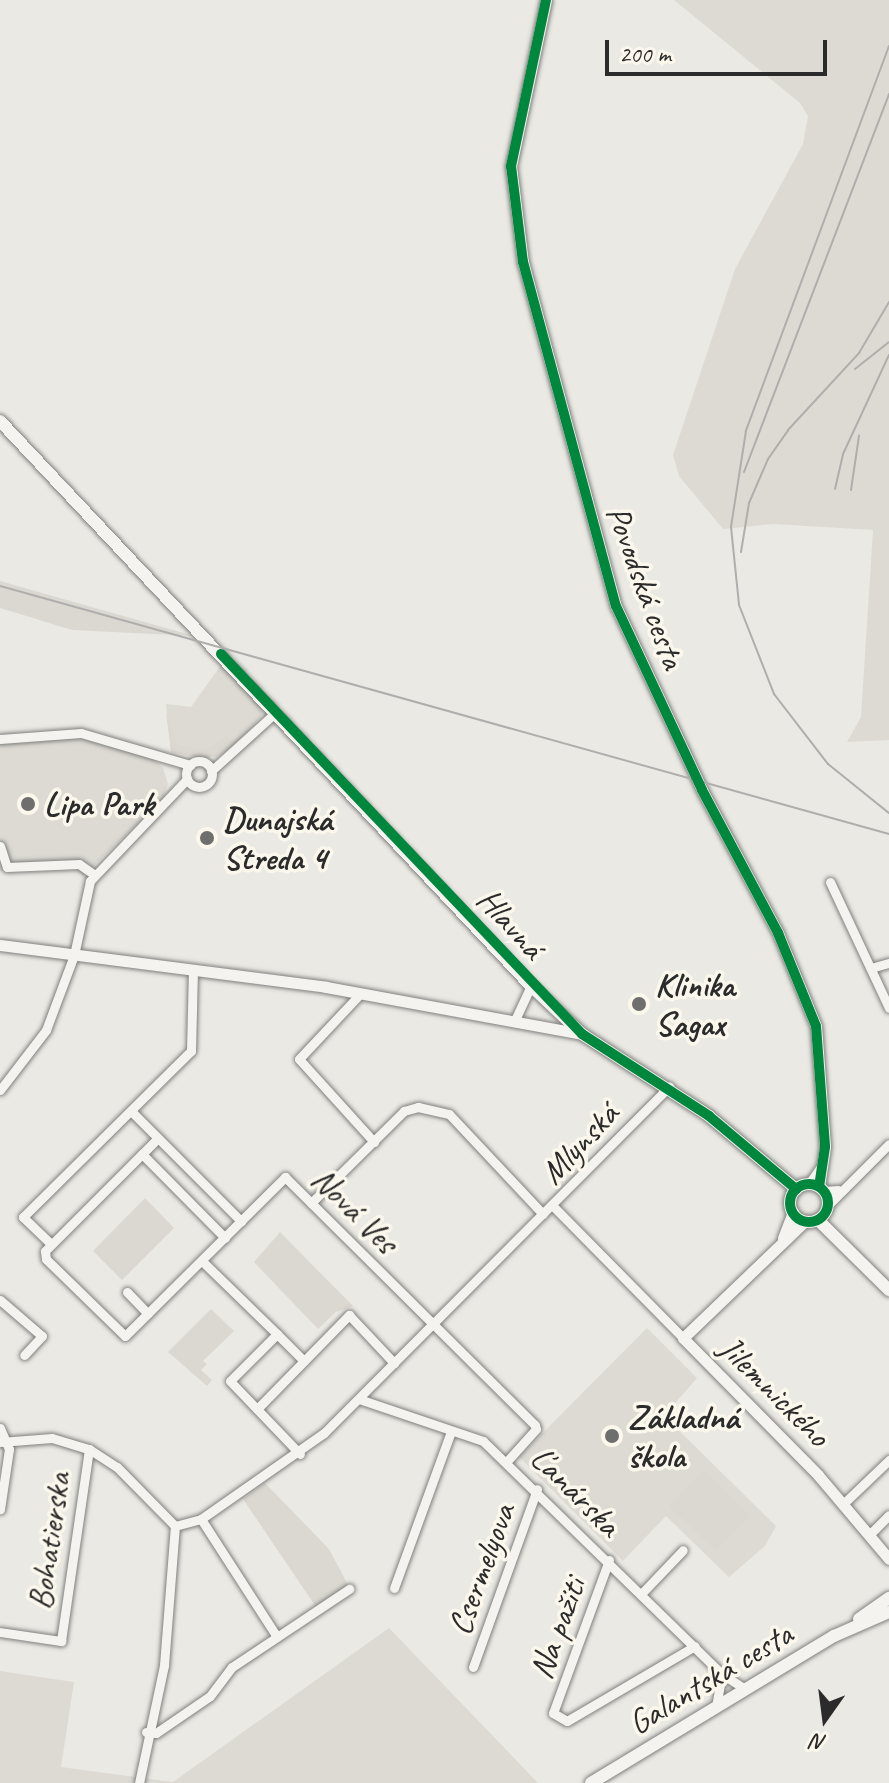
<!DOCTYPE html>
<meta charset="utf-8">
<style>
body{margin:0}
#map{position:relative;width:889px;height:1783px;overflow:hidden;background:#eae9e4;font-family:Caveat,sans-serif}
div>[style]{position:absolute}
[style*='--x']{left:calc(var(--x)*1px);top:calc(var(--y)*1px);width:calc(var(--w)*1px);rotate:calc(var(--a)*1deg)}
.built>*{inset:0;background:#dcdad3}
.green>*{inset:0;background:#dbd8d1}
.roads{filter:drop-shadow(0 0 2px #81807e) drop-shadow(0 0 2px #81807e)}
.minor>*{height:9px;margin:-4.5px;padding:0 4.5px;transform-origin:4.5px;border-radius:4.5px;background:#f4f3ef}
.minor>.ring{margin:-4.5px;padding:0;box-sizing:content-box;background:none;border:9px solid #f4f3ef;border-radius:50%}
.tertiary>*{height:11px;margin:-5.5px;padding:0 5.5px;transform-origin:5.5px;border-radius:5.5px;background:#f4f3ef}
.secondary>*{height:12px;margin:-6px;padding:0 6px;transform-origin:6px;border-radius:6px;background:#f4f3ef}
.secondary>.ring{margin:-6px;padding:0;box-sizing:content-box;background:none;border:12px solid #f4f3ef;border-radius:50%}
.rail>*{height:2px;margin:-1px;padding:0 1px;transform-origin:1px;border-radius:1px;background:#afaeac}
.cycleway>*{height:10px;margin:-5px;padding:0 5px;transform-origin:5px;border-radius:5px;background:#00873e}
.cycleway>.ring{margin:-5px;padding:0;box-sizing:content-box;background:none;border:10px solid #00873e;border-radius:50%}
.dots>*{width:22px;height:22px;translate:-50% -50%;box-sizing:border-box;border:4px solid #fbf7ec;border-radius:50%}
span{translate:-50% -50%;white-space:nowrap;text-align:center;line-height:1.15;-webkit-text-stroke:7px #fbf7ec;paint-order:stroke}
.street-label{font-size:34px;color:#2b2b2b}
.poi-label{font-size:34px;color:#2b2b2b;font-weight:700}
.left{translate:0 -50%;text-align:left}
.north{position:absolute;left:785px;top:1679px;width:80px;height:80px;-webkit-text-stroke:6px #fbf7ec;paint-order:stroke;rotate:194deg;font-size:22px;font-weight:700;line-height:32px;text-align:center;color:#2b2b2b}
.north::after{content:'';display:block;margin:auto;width:28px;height:36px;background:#2b2b2b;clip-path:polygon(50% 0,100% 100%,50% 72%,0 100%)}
.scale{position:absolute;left:605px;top:40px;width:222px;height:36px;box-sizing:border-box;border:4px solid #2b2b2b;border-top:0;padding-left:10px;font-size:24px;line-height:28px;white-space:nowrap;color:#2b2b2b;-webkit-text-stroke:6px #fbf7ec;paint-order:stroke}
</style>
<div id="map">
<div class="built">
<div style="clip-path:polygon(674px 0,889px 0,889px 740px,847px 742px,861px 717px,873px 530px,773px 524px,723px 529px,679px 476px,673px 455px,735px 269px,803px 144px,808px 116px,800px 103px)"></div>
<div style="clip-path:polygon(221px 665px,261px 707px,262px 715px,236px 745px,216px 757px,171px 752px,166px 704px,191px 707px)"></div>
<div style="clip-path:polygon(65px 731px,152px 758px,163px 768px,168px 784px,163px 799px,83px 876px,74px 867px,0 871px,0 735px)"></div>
<div style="clip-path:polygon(647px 1328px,697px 1378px,664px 1416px,776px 1526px,765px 1546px,729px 1577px,666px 1516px,623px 1561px,519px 1457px)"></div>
<div style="clip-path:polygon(389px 1628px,538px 1783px,0 1783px,0 1671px,74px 1682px,61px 1767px,173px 1782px)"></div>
</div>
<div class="green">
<div style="clip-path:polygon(0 581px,194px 636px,72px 630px,0 608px)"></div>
<div style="clip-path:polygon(166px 712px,178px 745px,206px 749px,226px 737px,235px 744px,206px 759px,171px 752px)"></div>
<div style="clip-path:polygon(145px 1198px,174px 1228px,122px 1280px,93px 1251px)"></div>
<div style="clip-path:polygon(280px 1232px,353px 1306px,336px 1312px,318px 1329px,254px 1262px)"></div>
<div style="clip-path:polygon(211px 1309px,234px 1331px,203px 1361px,207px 1364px,201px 1370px,212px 1380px,207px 1386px,168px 1352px)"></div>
<div style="clip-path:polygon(704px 1470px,750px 1515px,716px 1551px,669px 1506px)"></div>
<div style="clip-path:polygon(265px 1483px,329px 1549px,348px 1585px,316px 1607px,243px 1499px)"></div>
</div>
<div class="roads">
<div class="minor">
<div style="--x:0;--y:739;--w:81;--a:-4.2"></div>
<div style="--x:81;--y:733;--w:114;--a:16.4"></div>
<div class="ring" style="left:186px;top:761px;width:17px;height:17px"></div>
<div style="--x:211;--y:771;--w:86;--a:-42.2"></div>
<div style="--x:0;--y:846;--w:22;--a:72"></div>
<div style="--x:7;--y:867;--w:72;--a:-2.4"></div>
<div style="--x:79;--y:864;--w:19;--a:35"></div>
<div style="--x:830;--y:882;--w:139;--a:64.9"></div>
<div style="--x:871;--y:968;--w:19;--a:-16"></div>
<div style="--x:360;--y:994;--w:89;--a:133.2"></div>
<div style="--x:299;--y:1059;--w:112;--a:47.9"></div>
<div style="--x:514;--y:1022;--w:40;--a:-65"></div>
<div style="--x:0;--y:1090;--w:76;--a:-52.5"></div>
<div style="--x:46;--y:1030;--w:80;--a:-69.5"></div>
<div style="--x:74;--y:955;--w:76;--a:-77.8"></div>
<div style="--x:90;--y:881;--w:141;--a:-46.4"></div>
<div style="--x:131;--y:1111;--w:156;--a:45"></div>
<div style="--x:158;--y:1138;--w:160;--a:135"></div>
<div style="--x:45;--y:1251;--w:8;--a:83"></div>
<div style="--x:46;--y:1259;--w:110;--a:44.3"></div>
<div style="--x:125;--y:1336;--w:226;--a:-44.8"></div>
<div style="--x:285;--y:1177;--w:352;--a:44.8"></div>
<div style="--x:535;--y:1425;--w:4;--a:76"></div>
<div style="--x:536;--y:1429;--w:42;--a:132.1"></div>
<div style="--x:142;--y:1154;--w:118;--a:45.3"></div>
<div style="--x:824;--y:1191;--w:14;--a:-4"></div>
<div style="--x:311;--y:1203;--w:131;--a:-44.7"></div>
<div style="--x:404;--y:1111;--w:15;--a:-16"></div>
<div style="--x:418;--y:1107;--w:32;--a:13"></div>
<div style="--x:449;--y:1114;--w:137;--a:46.8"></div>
<div style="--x:552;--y:1205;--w:187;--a:45.4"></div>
<div style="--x:828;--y:1205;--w:86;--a:-45"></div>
<div style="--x:51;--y:1244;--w:39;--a:-136"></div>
<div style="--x:23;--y:1217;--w:236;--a:-44.7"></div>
<div style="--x:191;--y:1051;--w:80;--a:-88.6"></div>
<div style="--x:202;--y:1261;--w:105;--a:44.2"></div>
<div style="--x:277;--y:1334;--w:66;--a:135"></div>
<div style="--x:230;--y:1381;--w:101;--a:46.2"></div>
<div style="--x:127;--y:1292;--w:30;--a:46"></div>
<div style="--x:0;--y:1300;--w:55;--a:40.6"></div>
<div style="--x:42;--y:1336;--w:26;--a:133"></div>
<div style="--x:277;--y:1334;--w:38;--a:45"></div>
<div style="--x:359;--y:1399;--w:131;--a:18.7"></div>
<div style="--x:483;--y:1441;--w:334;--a:44.3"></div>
<div style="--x:722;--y:1674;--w:27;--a:33"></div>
<div style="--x:257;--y:1409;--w:132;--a:-45.6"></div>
<div style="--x:349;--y:1315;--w:66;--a:46.8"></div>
<div style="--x:0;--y:1428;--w:23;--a:67"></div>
<div style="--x:9;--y:1449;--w:61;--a:98.5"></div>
<div style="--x:0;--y:1442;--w:52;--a:-4.4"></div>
<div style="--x:52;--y:1438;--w:39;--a:17"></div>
<div style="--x:89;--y:1449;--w:33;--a:33"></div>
<div style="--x:117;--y:1467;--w:83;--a:45.5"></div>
<div style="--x:843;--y:1504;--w:64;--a:-43.7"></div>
<div style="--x:201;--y:1519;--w:140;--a:57.2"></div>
<div style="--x:175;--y:1526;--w:27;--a:-15"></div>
<div style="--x:201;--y:1519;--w:150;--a:-35"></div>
<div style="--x:324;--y:1433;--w:489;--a:-45.1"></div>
<div style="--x:869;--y:1535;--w:28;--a:-45"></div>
<div style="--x:609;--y:1560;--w:163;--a:110.1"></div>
<div style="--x:553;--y:1713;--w:16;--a:30"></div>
<div style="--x:567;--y:1721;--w:148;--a:-30.4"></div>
<div style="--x:394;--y:1588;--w:167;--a:-70"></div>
<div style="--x:642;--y:1593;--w:59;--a:-46.4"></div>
<div style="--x:0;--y:1632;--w:62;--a:8.4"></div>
<div style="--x:61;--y:1641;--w:194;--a:-81.7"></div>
<div style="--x:473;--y:1667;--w:189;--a:-70.2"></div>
<div style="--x:716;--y:1707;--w:34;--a:-80"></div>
<div style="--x:146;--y:1732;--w:10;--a:6"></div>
<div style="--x:156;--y:1733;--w:65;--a:-34.4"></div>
<div style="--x:210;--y:1696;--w:36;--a:-53"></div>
<div style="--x:232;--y:1667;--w:141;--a:-33.7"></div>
<div style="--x:139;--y:1783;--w:121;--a:-78"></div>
<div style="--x:164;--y:1665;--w:139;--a:-85.5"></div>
</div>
<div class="tertiary">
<div style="--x:546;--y:0;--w:170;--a:101.9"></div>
<div style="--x:511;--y:166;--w:97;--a:82.9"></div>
<div style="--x:523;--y:262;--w:356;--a:74.9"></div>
<div style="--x:616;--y:606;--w:203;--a:64.9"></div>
<div style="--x:702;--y:790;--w:162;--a:62"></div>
<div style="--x:778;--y:933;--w:100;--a:67.8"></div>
<div style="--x:816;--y:1026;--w:121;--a:85.7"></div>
<div style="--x:825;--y:1147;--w:40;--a:98.5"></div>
<div style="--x:0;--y:945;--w:329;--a:7.3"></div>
<div style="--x:326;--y:987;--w:260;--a:10.4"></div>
<div style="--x:810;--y:1184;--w:19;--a:-55"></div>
<div style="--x:805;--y:1221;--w:169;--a:136.2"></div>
<div style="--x:683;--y:1338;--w:192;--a:45.4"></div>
<div style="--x:818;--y:1475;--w:110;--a:49.8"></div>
<div style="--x:783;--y:1238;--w:28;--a:-69"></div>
</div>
<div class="secondary">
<div style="--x:0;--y:421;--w:775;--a:46.78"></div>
<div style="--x:531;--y:986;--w:70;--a:43.3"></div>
<div style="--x:582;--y:1034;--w:151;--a:32.8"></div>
<div style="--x:709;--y:1116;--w:114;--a:40"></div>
<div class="ring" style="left:790px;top:1184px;width:26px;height:26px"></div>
<div style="--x:818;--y:1220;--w:100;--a:44.6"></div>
<div style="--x:859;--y:1619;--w:37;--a:-35"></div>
<div style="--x:591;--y:1783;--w:284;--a:-31.2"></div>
<div style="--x:834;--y:1636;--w:60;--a:-23.6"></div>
</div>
</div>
<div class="rail">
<div style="--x:889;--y:46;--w:411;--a:110.4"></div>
<div style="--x:746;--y:431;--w:97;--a:98.9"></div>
<div style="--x:731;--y:527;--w:78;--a:84.1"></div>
<div style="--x:739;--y:605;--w:96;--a:68.5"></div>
<div style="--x:774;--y:694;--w:88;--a:52.4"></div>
<div style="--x:828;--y:764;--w:78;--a:38.8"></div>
<div style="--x:855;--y:369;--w:43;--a:-38.5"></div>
<div style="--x:744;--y:472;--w:405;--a:-69"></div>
<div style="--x:835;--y:489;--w:36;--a:-77"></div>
<div style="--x:843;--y:454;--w:109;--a:-65.1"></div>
<div style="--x:851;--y:490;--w:55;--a:-81.6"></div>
<div style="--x:741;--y:552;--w:50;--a:-80.7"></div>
<div style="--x:749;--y:503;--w:48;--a:-66.6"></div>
<div style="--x:768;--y:459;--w:35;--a:-55"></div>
<div style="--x:788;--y:430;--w:105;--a:-47.3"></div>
<div style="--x:859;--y:353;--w:59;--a:-59.5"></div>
<div style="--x:0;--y:586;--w:923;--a:15.59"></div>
</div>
<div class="cycleway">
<div style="--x:546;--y:0;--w:170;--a:101.9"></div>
<div style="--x:511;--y:166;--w:97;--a:82.9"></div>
<div style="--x:523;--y:262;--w:356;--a:74.9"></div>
<div style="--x:616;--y:606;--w:203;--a:64.9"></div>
<div style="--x:702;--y:790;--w:162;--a:62"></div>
<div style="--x:778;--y:933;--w:100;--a:67.8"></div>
<div style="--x:816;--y:1026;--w:121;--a:85.7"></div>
<div style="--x:825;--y:1147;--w:40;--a:98.5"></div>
<div style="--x:221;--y:654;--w:524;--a:46.47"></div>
<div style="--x:582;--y:1034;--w:151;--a:32.8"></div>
<div style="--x:709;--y:1116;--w:114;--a:40"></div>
<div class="ring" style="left:790px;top:1184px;width:28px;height:28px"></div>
</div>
<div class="dots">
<div style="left:28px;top:804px;background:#6e6e6c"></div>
<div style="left:207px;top:838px;background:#6e6e6c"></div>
<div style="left:639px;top:1004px;background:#6e6e6c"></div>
<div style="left:612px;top:1436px;background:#6e6e6c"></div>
</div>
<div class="street-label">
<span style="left:646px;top:587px;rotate:70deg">Povodská cesta</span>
<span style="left:511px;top:923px;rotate:48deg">Hlavná</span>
<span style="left:579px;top:1143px;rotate:-47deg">Mlynská</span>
<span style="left:355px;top:1210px;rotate:45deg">Nová Ves</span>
<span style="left:775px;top:1391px;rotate:45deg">Jilemnického</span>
<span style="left:576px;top:1491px;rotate:45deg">Ľanárska</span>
<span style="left:49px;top:1541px;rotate:-82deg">Bohatierska</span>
<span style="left:481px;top:1569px;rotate:-70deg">Csermelyova</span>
<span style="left:557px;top:1628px;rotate:-70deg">Na pažiti</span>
<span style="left:710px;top:1678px;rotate:-31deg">Galantská cesta</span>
</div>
<div class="poi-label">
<span class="left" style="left:44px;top:804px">Lipa Park</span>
<span class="left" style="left:223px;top:838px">Dunajská<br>Streda 4</span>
<span class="left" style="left:655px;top:1004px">Klinika<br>Sagax</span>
<span class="left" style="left:628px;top:1436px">Základná<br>škola</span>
</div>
<div class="north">N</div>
<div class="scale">200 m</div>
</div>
